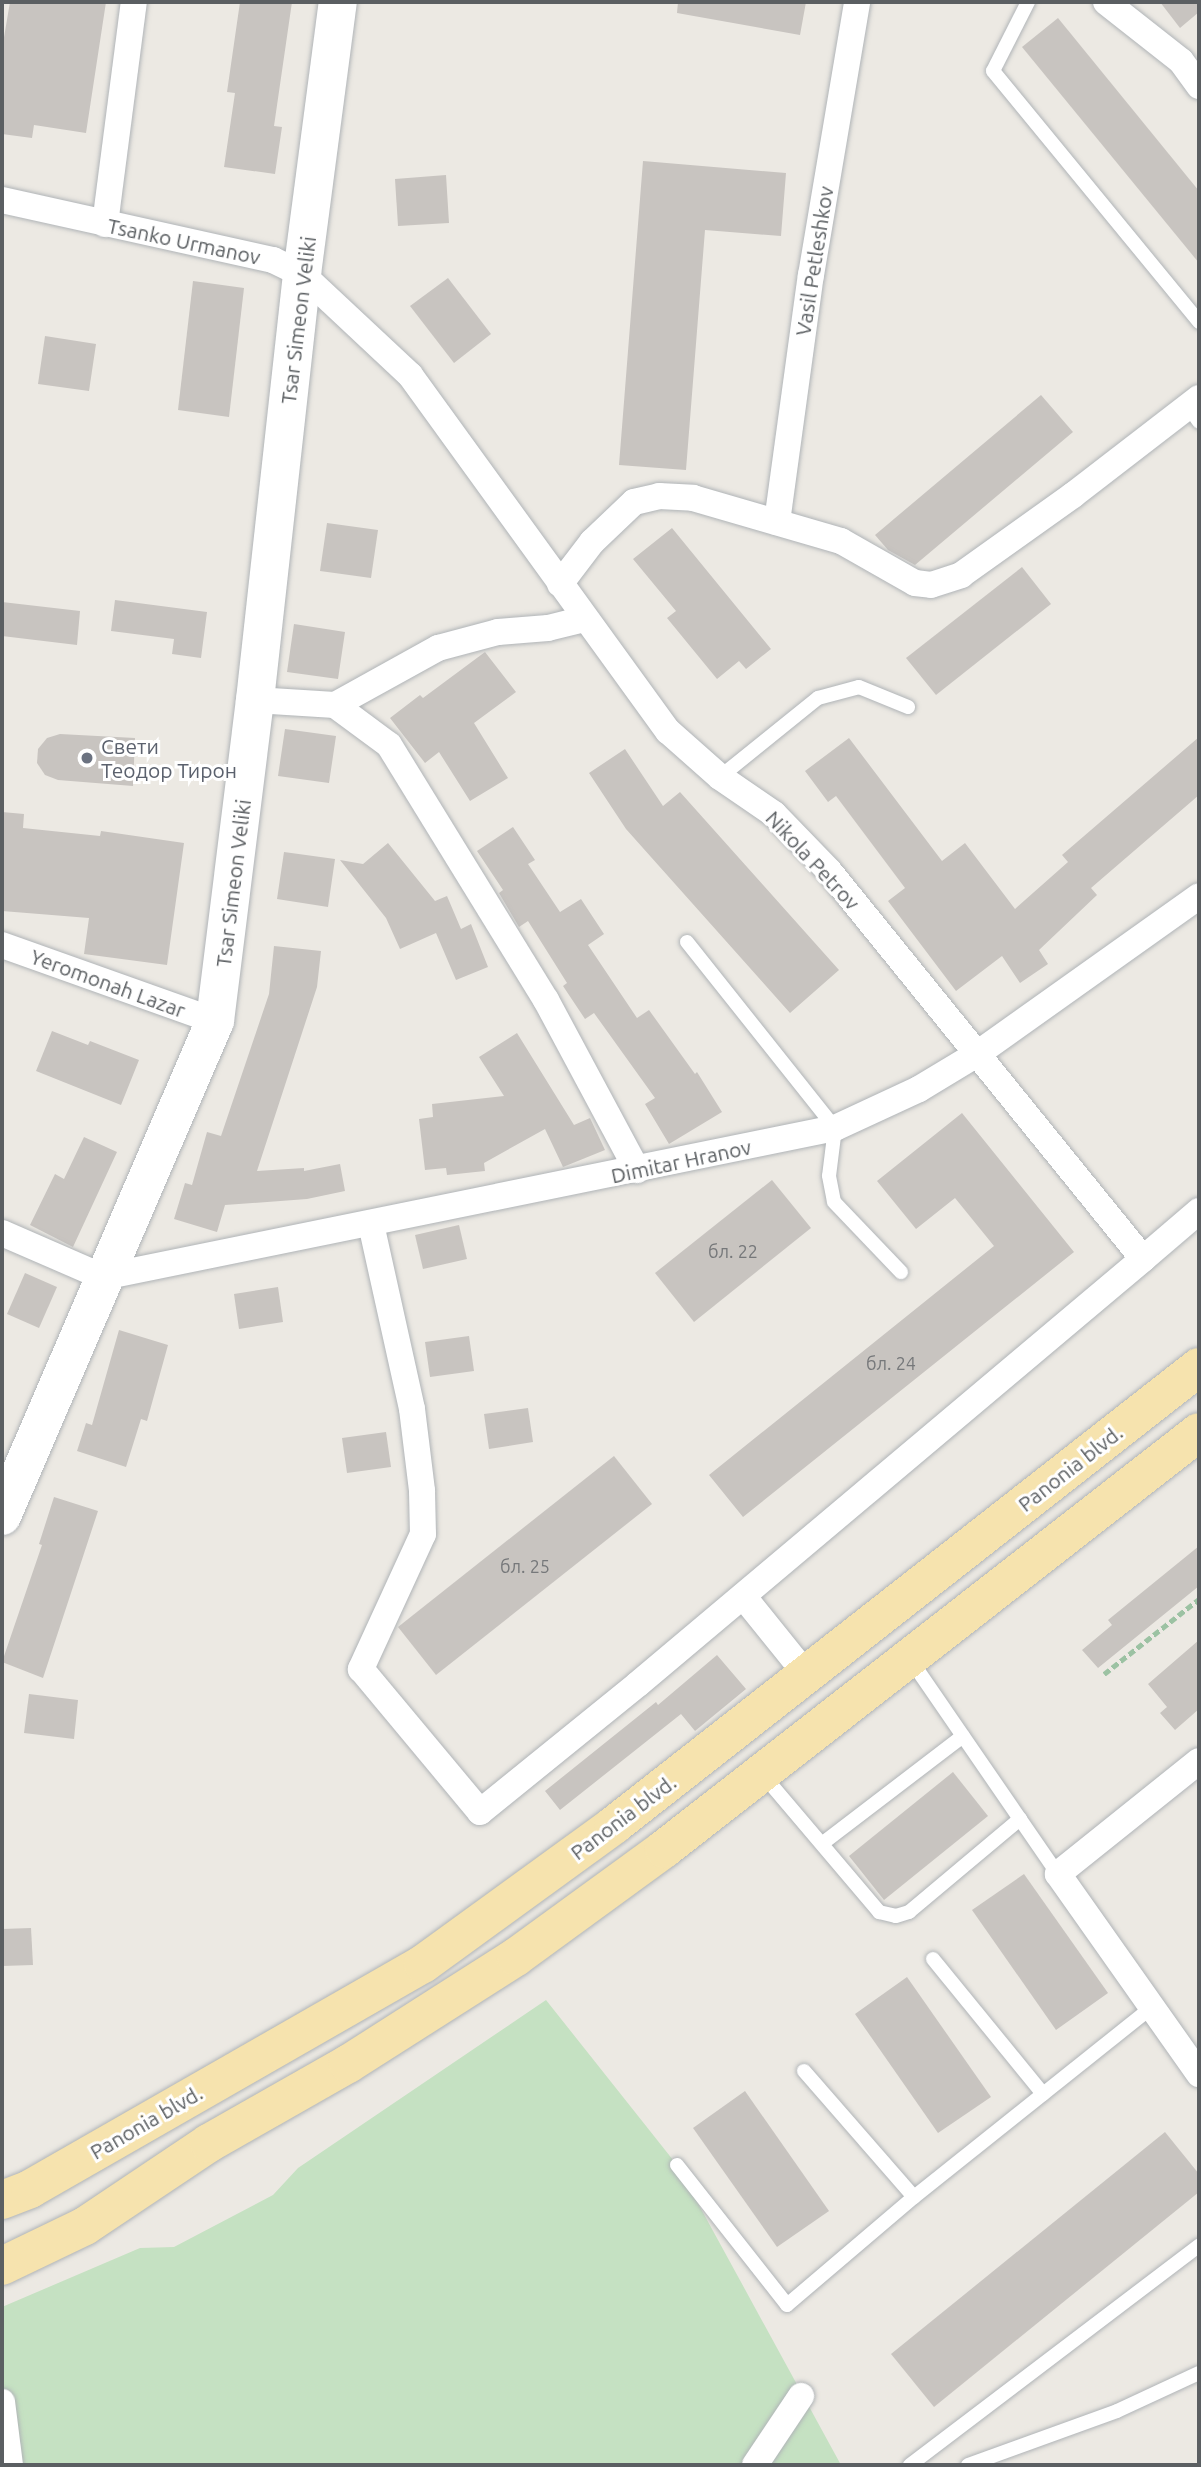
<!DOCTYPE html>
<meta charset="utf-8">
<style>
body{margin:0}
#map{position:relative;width:1201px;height:2467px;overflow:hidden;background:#ece9e3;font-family:Ubuntu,sans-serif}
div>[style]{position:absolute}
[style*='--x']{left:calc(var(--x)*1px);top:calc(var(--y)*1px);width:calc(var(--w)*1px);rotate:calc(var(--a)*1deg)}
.green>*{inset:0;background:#c5e1c2}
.building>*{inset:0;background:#c8c4c0}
.path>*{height:4.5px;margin-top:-2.25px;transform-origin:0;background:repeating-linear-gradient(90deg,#9cc2a3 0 7px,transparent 0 10.5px)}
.roads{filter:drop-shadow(0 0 2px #b0b4b7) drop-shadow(0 0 2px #b0b4b7)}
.service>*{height:14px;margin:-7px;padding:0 7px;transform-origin:7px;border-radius:7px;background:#fff}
.minor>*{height:26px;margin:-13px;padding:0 13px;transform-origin:13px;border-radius:13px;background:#fff}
.secondary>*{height:38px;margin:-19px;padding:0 19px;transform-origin:19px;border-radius:19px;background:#fff}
.primary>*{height:38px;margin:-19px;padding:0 19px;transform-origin:19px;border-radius:19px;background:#f6e3ae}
.dots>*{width:19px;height:19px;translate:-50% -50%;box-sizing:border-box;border:4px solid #fff;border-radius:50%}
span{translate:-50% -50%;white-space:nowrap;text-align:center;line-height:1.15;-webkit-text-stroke:6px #fff;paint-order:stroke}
.number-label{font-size:18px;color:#76787a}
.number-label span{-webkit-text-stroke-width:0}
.street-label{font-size:21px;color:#5b5f62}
.worship-label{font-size:21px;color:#5b616d}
.left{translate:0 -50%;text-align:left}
.frame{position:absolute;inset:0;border:4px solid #5b5f62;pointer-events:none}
</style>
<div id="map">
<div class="green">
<div style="clip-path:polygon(546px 2000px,677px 2165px,841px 2465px,10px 2465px,2px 2402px,2px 2307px,140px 2248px,174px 2247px,273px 2195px,298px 2168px)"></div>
</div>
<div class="building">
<div style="clip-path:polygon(10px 2px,106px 2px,86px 133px,34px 125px,32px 138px,2px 134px,2px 49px)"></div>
<div style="clip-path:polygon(240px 2px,292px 2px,274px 126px,282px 127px,275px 174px,224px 167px,235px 93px,227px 92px)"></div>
<div style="clip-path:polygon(678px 2px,806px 2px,800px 35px,677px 13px)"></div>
<div style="clip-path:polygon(1160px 2px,1199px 2px,1199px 12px,1180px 28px)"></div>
<div style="clip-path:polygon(1058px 18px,1199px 191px,1199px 263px,1022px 47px)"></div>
<div style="clip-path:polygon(643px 161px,786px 173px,781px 236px,705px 230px,686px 470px,619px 465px)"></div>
<div style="clip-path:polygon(446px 175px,449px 223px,398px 226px,395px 179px)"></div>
<div style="clip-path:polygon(448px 278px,491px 334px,454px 363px,410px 306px)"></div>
<div style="clip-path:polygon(193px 281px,244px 288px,229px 417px,178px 410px)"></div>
<div style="clip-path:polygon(45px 336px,96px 344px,89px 391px,38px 384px)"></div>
<div style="clip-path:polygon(1041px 395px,1073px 432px,915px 565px,888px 550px,875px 535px)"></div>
<div style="clip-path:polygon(327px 523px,378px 530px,371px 578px,320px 571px)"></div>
<div style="clip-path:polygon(672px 528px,771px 649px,746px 669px,739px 661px,717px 679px,667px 618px,676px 611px,633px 559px)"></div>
<div style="clip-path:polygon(1022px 567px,1051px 604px,936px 695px,906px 658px)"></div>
<div style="clip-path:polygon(115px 600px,207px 612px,201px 658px,172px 654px,174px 639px,111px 631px)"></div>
<div style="clip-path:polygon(2px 602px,80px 611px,77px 645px,2px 636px)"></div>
<div style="clip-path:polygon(294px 624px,345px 632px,338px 679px,287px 672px)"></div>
<div style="clip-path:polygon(485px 652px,516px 692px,474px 723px,508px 778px,470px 801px,439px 752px,425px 763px,390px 718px,420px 695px,423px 698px)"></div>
<div style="clip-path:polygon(285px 729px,336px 736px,329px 783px,278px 776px)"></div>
<div style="clip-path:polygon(60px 734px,135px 738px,133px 786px,58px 780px,45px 775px,37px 763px,38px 749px,47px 738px)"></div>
<div style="clip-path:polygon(1199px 737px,1199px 795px,1091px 888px,1097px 895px,1039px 950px,1048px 964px,1020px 983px,1002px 956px,956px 991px,888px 901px,905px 888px,836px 796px,828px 802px,805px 771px,849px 738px,942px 861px,965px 843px,1015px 909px,1068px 862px,1062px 855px)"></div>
<div style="clip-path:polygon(625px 749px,663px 806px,680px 792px,839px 970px,790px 1013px,626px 829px,589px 773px)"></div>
<div style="clip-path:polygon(2px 812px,24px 814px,23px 828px,100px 836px,101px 831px,184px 843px,167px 965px,84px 954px,89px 918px,2px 911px)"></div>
<div style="clip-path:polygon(513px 827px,535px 860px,528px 864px,560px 912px,581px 899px,604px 934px,588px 945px,637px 1018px,649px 1010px,695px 1074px,697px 1072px,722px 1112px,669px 1144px,645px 1104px,655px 1098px,594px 1013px,585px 1019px,563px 986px,567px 983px,528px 921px,519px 927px,499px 893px,503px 890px,477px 851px)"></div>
<div style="clip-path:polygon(388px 843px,435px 901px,447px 896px,461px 929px,471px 924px,488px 967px,456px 980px,436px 933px,400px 949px,386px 918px,340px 860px,363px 864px)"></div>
<div style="clip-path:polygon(284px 852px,335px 859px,328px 907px,277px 899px)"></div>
<div style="clip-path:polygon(274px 946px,321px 951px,317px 987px,257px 1171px,304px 1168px,304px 1171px,340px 1164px,345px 1191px,307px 1199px,225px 1205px,217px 1232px,174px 1219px,185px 1183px,192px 1185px,207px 1132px,221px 1136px,269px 994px)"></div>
<div style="clip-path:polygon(52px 1031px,88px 1045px,90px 1041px,139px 1060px,121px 1105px,36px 1071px)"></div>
<div style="clip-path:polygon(517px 1033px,574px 1125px,590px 1118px,605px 1150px,563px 1167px,545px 1129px,484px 1163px,485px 1171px,447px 1175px,446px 1168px,425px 1170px,419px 1119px,433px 1117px,432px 1104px,504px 1096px,479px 1057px)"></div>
<div style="clip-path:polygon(962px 1113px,1074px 1252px,743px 1517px,709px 1475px,994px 1246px,955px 1198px,916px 1229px,877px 1181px)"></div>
<div style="clip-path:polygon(84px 1137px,117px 1152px,73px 1247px,30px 1225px,55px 1174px,64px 1179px)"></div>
<div style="clip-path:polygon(772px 1180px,811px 1228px,694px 1322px,655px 1273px)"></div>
<div style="clip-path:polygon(459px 1225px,467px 1259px,423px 1269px,415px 1235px)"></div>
<div style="clip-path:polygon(25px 1273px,57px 1287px,39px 1328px,7px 1314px)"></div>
<div style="clip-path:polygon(278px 1287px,283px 1322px,239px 1329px,234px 1294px)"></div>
<div style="clip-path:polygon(119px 1330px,168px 1345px,147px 1421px,141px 1419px,126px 1467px,77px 1451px,86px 1423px,92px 1425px)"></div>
<div style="clip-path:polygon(469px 1336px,474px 1371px,430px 1377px,425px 1342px)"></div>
<div style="clip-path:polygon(528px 1408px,533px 1442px,489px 1449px,484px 1414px)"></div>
<div style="clip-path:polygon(386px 1432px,391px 1467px,347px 1473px,342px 1438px)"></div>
<div style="clip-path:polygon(614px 1456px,652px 1504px,436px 1675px,398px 1627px)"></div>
<div style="clip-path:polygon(54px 1497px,98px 1511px,43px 1678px,2px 1662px,42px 1545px,39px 1544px)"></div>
<div style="clip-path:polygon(1199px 1546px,1199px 1586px,1098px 1668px,1082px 1650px,1112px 1625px,1108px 1620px)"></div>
<div style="clip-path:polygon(1199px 1640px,1199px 1709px,1175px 1730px,1160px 1713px,1167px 1707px,1148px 1684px)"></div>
<div style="clip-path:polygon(717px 1655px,746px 1689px,695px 1731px,681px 1714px,560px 1810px,545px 1791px,656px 1702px,658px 1705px)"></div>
<div style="clip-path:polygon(29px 1694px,78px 1700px,74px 1739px,24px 1733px)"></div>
<div style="clip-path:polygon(953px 1772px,988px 1816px,884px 1900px,849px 1856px)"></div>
<div style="clip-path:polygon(1024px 1874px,1108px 1993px,1056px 2030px,972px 1910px)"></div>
<div style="clip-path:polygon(31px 1928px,33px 1965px,2px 1966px,2px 1929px)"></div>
<div style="clip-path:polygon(907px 1977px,991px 2097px,938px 2133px,855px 2014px)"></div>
<div style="clip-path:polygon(745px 2091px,829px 2211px,777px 2247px,693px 2128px)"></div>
<div style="clip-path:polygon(1165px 2132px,1199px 2174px,1199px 2192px,934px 2407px,891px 2354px)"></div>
</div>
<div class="path">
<div style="--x:1104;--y:1674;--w:121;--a:-38.3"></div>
</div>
<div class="roads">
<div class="service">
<div style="--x:1028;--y:2;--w:77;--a:116.9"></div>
<div style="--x:993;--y:71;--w:325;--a:50.6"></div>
<div style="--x:1188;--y:406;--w:19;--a:55"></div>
<div style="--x:720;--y:777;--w:126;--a:-38.9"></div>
<div style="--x:818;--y:698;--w:42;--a:-15"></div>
<div style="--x:859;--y:687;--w:53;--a:22.2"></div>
<div style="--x:687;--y:942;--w:238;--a:51.5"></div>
<div style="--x:835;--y:1128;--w:48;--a:97.1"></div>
<div style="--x:829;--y:1176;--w:26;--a:79"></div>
<div style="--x:834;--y:1202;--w:97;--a:46.3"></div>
<div style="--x:910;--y:1659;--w:261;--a:55.5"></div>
<div style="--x:763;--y:1775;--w:180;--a:49.7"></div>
<div style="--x:879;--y:1912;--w:17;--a:13"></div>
<div style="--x:896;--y:1916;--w:14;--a:-17"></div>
<div style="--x:909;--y:1912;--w:145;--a:-40"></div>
<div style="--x:823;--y:1843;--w:176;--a:-37.4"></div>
<div style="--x:933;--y:1959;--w:174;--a:50.8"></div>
<div style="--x:804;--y:2071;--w:167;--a:48.9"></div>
<div style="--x:677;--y:2165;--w:178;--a:51.8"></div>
<div style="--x:787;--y:2305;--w:167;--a:-40.4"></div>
<div style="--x:914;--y:2197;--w:305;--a:-38.6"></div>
<div style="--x:910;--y:2465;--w:363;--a:-37.2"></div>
<div style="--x:968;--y:2465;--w:158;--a:-19.9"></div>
<div style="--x:1117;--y:2411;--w:90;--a:-24.9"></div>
</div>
<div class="minor">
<div style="--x:1106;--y:2;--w:95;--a:38.2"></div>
<div style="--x:1181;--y:61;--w:31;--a:54"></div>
<div style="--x:2;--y:200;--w:278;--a:12.5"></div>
<div style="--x:273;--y:260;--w:32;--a:26"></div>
<div style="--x:302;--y:274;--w:148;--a:43.1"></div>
<div style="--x:410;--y:375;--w:440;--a:54.1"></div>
<div style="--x:668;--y:731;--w:69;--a:41.5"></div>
<div style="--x:720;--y:777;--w:65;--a:34.4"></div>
<div style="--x:774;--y:814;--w:79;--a:46"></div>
<div style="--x:829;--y:871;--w:499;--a:51"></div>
<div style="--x:1143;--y:1259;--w:74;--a:-40.6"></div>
<div style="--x:105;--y:224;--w:224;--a:-82.6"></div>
<div style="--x:777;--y:522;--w:249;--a:-82.2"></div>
<div style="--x:811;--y:275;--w:277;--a:-80.4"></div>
<div style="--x:560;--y:584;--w:53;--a:-52.7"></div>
<div style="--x:592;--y:542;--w:58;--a:-43.6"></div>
<div style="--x:634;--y:502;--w:26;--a:-13"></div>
<div style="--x:659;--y:496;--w:34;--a:3"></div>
<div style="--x:693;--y:498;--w:154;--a:16.2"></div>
<div style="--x:841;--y:541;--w:85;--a:29.6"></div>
<div style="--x:915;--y:583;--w:16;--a:7"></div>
<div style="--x:931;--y:585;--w:32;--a:-18"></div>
<div style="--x:961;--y:575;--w:138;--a:-35.5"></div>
<div style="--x:1073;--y:495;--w:159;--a:-37.6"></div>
<div style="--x:255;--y:700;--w:80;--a:3.6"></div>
<div style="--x:335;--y:705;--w:67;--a:36.5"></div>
<div style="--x:389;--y:745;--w:299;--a:58.4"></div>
<div style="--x:546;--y:1000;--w:193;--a:61.8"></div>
<div style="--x:335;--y:705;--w:118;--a:-29"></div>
<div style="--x:438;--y:648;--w:62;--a:-14.9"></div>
<div style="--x:498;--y:632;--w:50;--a:-4.6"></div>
<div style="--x:548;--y:628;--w:37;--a:-14"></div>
<div style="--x:2;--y:945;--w:226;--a:19.6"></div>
<div style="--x:371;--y:1224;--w:189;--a:77.5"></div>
<div style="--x:412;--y:1409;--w:83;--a:83"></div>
<div style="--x:422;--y:1491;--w:43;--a:88.7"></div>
<div style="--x:423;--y:1534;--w:149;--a:114.7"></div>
<div style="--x:361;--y:1669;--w:186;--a:50.2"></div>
<div style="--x:480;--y:1812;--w:203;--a:-39"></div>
<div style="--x:638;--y:1684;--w:660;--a:-40.08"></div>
<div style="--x:2;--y:1233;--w:110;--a:23.5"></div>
<div style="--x:103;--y:1277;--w:747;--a:-11.51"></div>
<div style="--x:835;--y:1128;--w:93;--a:-24.9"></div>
<div style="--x:919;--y:1089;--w:68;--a:-31.1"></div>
<div style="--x:977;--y:1054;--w:272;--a:-35.4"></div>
<div style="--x:743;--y:1596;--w:100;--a:51.1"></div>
<div style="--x:1199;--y:1761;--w:181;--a:141.3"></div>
<div style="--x:1058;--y:1874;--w:245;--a:54.8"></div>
<div style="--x:2;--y:2402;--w:64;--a:82.8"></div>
<div style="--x:755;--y:2465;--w:83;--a:-56.3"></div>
</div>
<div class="secondary">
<div style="--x:2;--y:1516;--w:539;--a:-66.72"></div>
<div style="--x:215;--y:1021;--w:323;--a:-82.9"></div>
<div style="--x:255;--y:700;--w:429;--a:-83.7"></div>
<div style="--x:302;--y:274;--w:274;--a:-82.5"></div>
</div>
<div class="primary">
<div style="--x:2;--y:2200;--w:30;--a:-21"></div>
<div style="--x:30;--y:2189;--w:453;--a:-29.8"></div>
<div style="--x:423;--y:1964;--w:236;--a:-36"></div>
<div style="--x:614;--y:1825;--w:743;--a:-38.06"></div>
<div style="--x:2;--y:2266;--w:92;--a:-25.7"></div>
<div style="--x:85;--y:2226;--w:149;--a:-33.8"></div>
<div style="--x:209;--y:2143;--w:160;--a:-29.6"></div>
<div style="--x:348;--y:2064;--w:199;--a:-32.5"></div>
<div style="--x:516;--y:1957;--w:183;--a:-36.1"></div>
<div style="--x:664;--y:1849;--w:678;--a:-37.93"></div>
</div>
</div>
<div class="dots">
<div style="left:87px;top:758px;background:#6b7280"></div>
</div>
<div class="number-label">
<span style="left:733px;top:1251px">бл. 22</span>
<span style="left:891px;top:1363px">бл. 24</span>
<span style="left:525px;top:1566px">бл. 25</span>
</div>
<div class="street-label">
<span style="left:184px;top:241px;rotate:12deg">Tsanko Urmanov</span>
<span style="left:814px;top:261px;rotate:-81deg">Vasil Petleshkov</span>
<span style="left:298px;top:320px;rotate:-83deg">Tsar Simeon Veliki</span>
<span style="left:813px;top:860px;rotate:47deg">Nikola Petrov</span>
<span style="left:233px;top:883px;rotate:-83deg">Tsar Simeon Veliki</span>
<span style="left:108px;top:983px;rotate:20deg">Yeromonah Lazar</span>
<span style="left:681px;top:1161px;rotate:-12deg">Dimitar Hranov</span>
<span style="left:1070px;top:1468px;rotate:-38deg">Panonia blvd.</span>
<span style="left:623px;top:1817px;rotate:-37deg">Panonia blvd.</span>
<span style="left:146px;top:2122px;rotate:-30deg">Panonia blvd.</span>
</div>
<div class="worship-label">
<span class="left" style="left:101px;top:758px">Свети<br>Теодор Тирон</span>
</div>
<div class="frame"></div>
</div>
